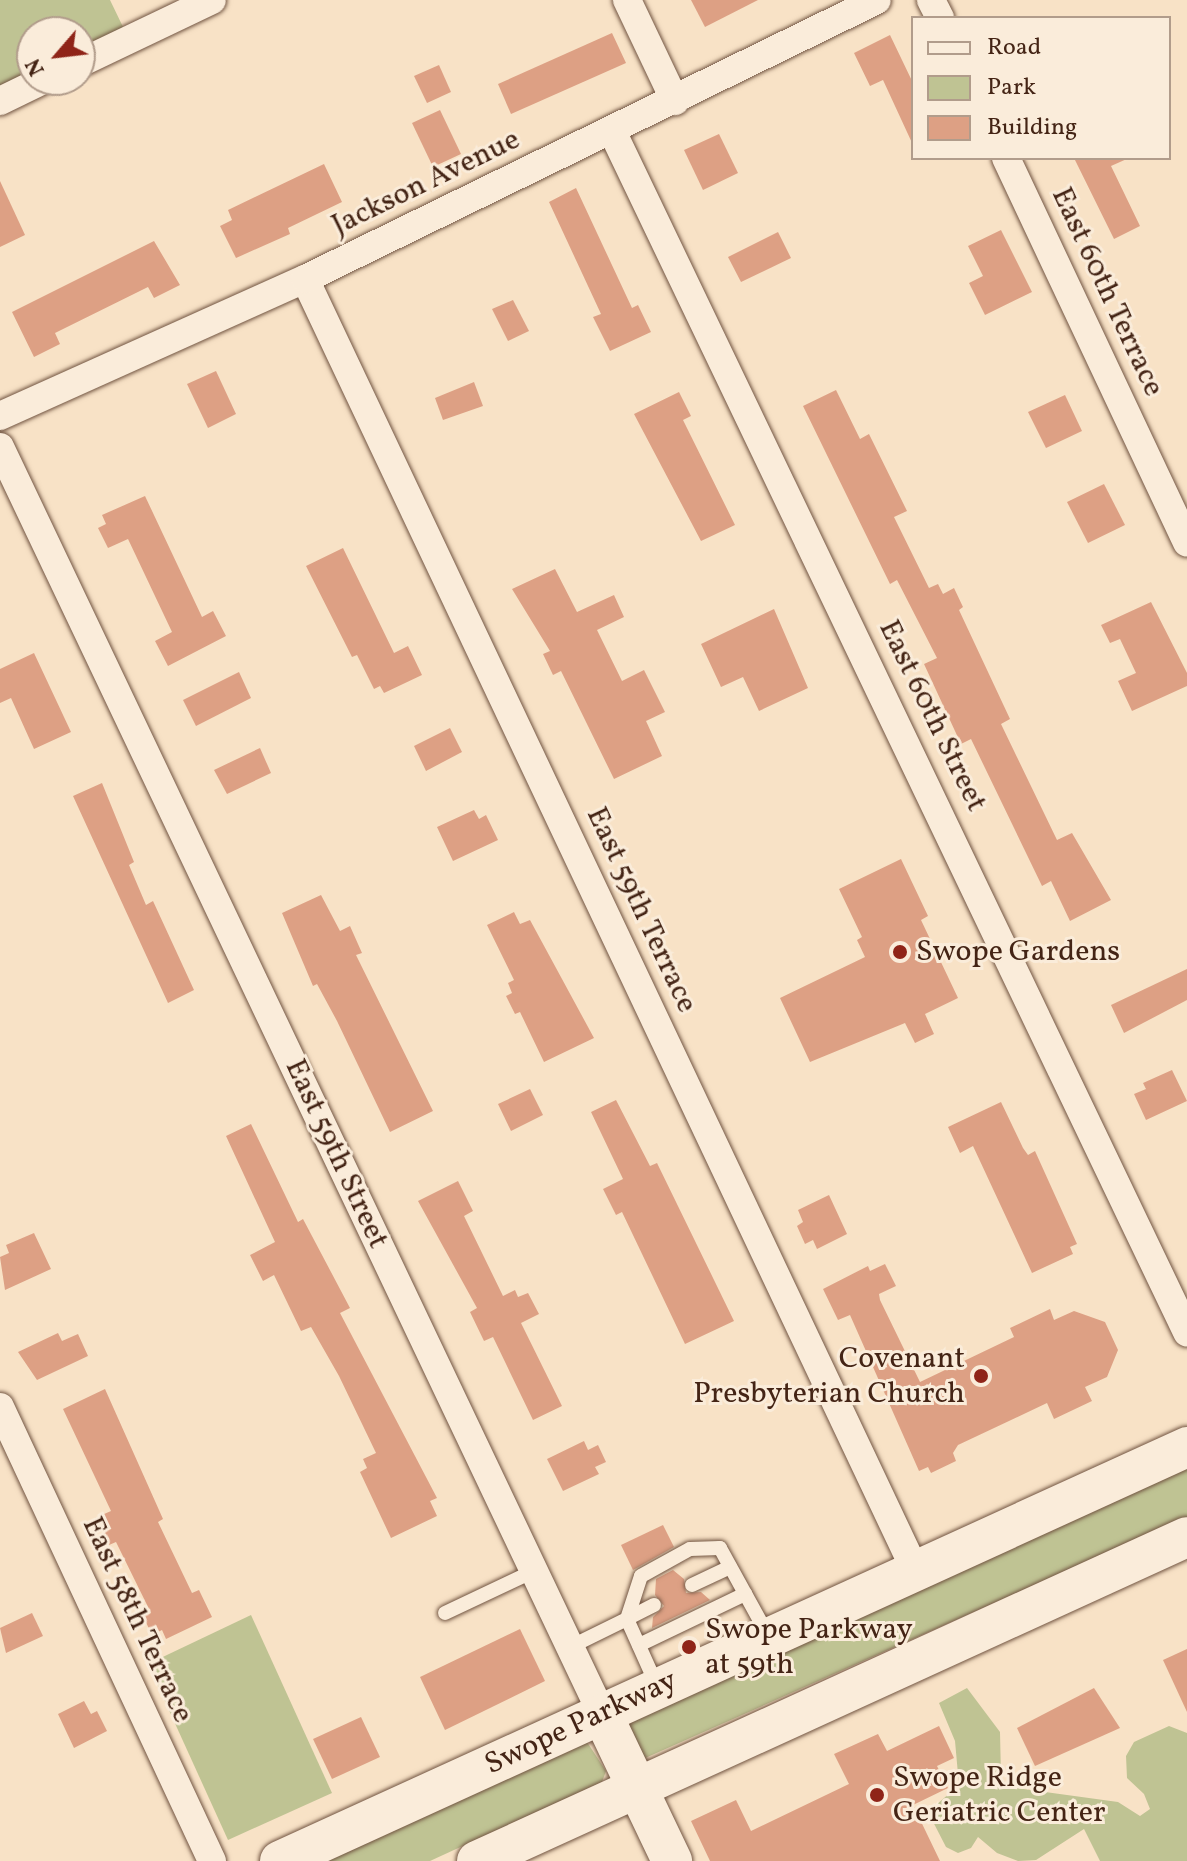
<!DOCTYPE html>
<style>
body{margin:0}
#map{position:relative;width:1187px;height:1861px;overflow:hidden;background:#f8e2c6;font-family:Vollkorn,serif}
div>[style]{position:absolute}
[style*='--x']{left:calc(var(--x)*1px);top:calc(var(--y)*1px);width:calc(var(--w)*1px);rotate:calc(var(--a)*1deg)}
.green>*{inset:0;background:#bfc393}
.building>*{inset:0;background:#dda084}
.roads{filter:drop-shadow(0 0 2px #715441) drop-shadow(0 0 2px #715441)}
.lane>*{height:14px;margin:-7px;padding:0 7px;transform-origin:7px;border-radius:7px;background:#faecda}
.street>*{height:28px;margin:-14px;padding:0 14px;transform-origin:14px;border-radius:14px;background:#faecda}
.secondary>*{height:40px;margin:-20px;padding:0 20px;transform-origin:20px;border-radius:20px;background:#faecda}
.dots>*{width:22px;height:22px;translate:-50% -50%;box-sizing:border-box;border:4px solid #faecda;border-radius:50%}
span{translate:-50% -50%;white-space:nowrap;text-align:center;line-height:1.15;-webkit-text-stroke:6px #faecda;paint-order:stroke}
.street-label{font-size:30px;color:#442415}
.poi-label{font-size:30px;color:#442415}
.left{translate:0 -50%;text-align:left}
.right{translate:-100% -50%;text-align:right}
.legend{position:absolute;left:911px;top:16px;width:260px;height:144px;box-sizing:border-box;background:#faecda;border:2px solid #b19c8b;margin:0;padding:10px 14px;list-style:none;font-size:24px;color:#442415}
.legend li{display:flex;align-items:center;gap:16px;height:40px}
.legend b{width:40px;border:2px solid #b19c8b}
.north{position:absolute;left:16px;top:16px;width:80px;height:80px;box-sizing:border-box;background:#faecda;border:2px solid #b19c8b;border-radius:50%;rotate:242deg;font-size:22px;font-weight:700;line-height:32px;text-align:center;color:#442415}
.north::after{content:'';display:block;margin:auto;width:28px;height:36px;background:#8f2418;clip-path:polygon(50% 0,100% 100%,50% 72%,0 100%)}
</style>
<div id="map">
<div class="green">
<div style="clip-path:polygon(0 0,110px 0,124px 29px,80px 50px,80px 32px,32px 32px,32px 72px,0 88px)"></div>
<div style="clip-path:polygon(1187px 1466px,1187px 1517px,643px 1759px,628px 1725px,633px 1720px)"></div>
<div style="clip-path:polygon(251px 1615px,332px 1793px,228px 1840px,148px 1664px)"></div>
<div style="clip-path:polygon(967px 1688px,1000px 1732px,1001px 1777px,1009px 1787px,1118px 1802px,1140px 1816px,1150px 1809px,1144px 1794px,1127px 1778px,1126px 1756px,1134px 1742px,1169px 1726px,1187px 1733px,1187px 1861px,1100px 1861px,1084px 1829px,1036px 1860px,1018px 1861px,997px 1853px,978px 1837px,971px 1848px,958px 1853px,946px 1847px,928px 1812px,959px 1785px,955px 1741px,939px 1703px)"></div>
<div style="clip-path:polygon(587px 1742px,606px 1771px,602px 1782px,430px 1861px,318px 1861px)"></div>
</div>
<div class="building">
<div style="clip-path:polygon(691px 0,758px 0,705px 27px)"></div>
<div style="clip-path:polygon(612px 33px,626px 63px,511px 114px,498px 84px)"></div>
<div style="clip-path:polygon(890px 35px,913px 83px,913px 145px,883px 80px,870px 86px,854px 53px)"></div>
<div style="clip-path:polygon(439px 65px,451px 92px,427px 103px,414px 76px)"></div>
<div style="clip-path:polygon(440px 110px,461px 154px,433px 167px,412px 123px)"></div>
<div style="clip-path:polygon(719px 134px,738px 173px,703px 190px,684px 150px)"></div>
<div style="clip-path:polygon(1074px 158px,1129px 158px,1111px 166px,1140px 226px,1114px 239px)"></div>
<div style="clip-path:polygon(324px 164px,342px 202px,288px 228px,290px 234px,236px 258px,220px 226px,232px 220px,228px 210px)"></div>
<div style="clip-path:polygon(0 181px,25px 235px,0 247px)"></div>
<div style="clip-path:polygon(576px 188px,632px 308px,638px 305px,651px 332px,610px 351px,593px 317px,601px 314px,549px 202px)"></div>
<div style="clip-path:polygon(1001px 230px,1032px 292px,985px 315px,969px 283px,983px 276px,968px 246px)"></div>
<div style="clip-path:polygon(778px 232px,791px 258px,741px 282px,728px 257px)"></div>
<div style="clip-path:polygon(154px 241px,180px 285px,154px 298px,148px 287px,55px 333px,60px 344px,34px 357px,12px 312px)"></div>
<div style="clip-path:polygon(513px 300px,529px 331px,508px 341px,492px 309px)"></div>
<div style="clip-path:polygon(216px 371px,236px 414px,208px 428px,187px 384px)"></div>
<div style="clip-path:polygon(474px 382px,483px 406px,443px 420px,435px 398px)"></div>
<div style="clip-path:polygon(836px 390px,860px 439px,869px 434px,907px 511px,894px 517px,929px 588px,938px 584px,943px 594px,954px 588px,963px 607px,959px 610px,1010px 719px,1001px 724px,1057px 840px,1072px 833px,1111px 900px,1070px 921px,1051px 881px,1042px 886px,971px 739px,961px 744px,924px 664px,937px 658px,897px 580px,890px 584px,803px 406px)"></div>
<div style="clip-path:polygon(679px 392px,691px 416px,683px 420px,735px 525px,701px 541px,634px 414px)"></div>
<div style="clip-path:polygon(1065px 395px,1082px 431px,1046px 448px,1028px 412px)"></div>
<div style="clip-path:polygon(1104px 484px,1125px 525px,1088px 543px,1067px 502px)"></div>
<div style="clip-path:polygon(145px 496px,202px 617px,213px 611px,226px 636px,168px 666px,155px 641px,172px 632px,128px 539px,108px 548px,98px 528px,106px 524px,102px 515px)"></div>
<div style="clip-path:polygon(343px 548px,394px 653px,408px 646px,422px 675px,384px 693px,380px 686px,374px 689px,357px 655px,352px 657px,306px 566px)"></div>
<div style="clip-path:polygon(555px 569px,577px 612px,614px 595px,624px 617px,597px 630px,622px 681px,644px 670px,665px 712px,646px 721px,662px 756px,614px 779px,561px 671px,553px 675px,543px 654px,550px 651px,512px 589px)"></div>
<div style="clip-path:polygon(1151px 602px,1187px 673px,1187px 686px,1132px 711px,1118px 681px,1136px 673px,1120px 639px,1110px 643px,1101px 625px)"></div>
<div style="clip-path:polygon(774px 609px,808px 688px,759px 711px,743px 677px,721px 687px,701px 644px)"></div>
<div style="clip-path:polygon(34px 653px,71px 732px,34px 749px,11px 698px,0 703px,0 669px)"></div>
<div style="clip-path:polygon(239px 672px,251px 698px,196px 726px,183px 700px)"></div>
<div style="clip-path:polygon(450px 728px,462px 752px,426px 771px,414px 746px)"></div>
<div style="clip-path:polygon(260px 748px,271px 773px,227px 794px,214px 770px)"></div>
<div style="clip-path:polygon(102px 783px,134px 862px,129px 865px,146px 905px,153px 901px,194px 990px,168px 1003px,73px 796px)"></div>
<div style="clip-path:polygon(474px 810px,479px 819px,486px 815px,498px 840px,453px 861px,437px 827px)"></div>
<div style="clip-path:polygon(901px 859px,928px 916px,921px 920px,958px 998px,925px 1014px,934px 1034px,915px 1043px,905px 1023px,810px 1062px,780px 998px,865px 957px,857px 940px,862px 937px,839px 889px)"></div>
<div style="clip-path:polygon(321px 895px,340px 931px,350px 926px,362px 953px,356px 955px,433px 1111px,390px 1132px,337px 1021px,317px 984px,313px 986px,282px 913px)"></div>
<div style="clip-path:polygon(514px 912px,520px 924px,530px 920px,594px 1038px,544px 1062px,520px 1012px,515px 1014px,506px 996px,512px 993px,508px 983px,514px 980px,487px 925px)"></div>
<div style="clip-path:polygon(1187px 969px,1187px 1000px,1124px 1033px,1111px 1005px)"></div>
<div style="clip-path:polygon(1172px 1070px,1187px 1101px,1146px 1120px,1134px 1094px,1146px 1089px,1143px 1083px)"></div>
<div style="clip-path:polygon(530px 1089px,543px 1115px,511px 1131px,498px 1104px)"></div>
<div style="clip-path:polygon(616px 1100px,650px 1166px,657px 1163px,734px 1321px,685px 1344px,622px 1212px,616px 1215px,603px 1189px,623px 1179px,591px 1112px)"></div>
<div style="clip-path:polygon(1001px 1102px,1023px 1148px,1028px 1155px,1035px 1151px,1077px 1244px,1070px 1247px,1073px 1254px,1032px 1273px,973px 1146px,960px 1153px,948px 1127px)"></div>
<div style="clip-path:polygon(251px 1124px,298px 1222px,303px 1219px,350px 1308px,340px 1313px,437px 1498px,430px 1501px,437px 1516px,391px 1538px,360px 1472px,367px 1468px,363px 1459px,376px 1453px,339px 1376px,311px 1327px,301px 1331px,274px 1275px,263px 1281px,250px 1255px,275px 1242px,226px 1136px)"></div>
<div style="clip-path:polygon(458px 1181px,473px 1211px,464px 1216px,503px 1296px,515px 1290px,518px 1297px,528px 1293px,539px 1314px,521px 1323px,562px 1406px,533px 1420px,493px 1337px,484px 1341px,470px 1312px,477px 1308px,418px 1201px)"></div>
<div style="clip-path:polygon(829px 1195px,847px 1234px,817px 1249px,813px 1240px,805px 1244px,797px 1226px,803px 1222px,798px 1210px)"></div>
<div style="clip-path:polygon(34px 1233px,51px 1269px,5px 1290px,0 1257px,9px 1253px,6px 1245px)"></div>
<div style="clip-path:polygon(885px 1264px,896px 1286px,879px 1294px,880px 1300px,920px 1382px,1014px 1337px,1010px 1328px,1050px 1309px,1054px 1320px,1074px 1311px,1105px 1322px,1118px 1350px,1107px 1377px,1085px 1387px,1092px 1401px,1054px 1419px,1047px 1403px,958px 1445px,953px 1453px,956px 1461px,931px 1473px,928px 1467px,919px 1471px,850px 1315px,838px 1320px,823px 1289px,868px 1266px,870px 1271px)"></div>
<div style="clip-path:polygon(58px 1333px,62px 1341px,78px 1334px,88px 1356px,37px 1380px,18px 1352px)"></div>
<div style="clip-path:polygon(105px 1389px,163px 1519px,158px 1522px,192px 1593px,199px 1590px,212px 1617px,166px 1639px,162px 1630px,152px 1635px,143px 1616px,151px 1613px,116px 1542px,109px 1545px,95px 1518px,111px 1511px,63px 1409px)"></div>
<div style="clip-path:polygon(584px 1441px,588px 1450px,598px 1445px,606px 1462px,595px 1467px,599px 1474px,563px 1491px,547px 1459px)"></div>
<div style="clip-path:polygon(663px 1525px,674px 1547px,633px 1570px,621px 1545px)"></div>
<div style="clip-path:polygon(673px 1570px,684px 1579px,686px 1593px,701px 1592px,710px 1600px,652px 1628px,653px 1617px,664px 1606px,655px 1595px,656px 1579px)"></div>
<div style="clip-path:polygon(32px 1613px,43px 1636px,6px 1653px,0 1628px)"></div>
<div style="clip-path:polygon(520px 1629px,545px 1681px,445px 1730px,420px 1677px)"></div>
<div style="clip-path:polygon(1187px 1649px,1187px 1712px,1163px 1660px)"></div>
<div style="clip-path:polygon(1094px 1688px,1120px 1728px,1035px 1766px,1017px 1728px)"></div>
<div style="clip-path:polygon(84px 1701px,91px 1714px,97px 1711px,107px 1731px,74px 1748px,58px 1714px)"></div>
<div style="clip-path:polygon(361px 1717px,380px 1757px,332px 1779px,313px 1739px)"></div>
<div style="clip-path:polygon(939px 1726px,954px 1758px,937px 1766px,948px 1788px,913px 1805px,940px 1861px,710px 1861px,691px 1821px,736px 1800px,751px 1831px,849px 1784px,834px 1754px,878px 1734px,887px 1751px)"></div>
</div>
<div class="roads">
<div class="lane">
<div style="--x:692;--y:1585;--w:42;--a:-25.3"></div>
<div style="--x:654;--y:1605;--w:30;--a:153"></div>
<div style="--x:627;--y:1619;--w:76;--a:65.8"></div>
<div style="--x:445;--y:1613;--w:98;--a:-25.3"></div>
<div style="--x:639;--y:1645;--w:118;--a:-25.7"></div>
<div style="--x:570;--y:1647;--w:64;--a:-26.2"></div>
<div style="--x:627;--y:1619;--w:45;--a:-72"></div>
<div style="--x:641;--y:1576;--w:56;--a:-28.9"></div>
<div style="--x:690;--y:1549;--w:30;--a:-2"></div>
<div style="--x:720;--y:1548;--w:102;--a:61.2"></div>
</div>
<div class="street">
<div style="--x:627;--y:0;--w:112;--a:64.6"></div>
<div style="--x:931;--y:0;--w:20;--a:63"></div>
<div style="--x:80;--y:63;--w:146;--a:-25.5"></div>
<div style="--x:0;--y:101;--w:48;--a:-26"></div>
<div style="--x:612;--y:131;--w:1332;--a:64.42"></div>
<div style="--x:1006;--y:158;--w:425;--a:64.8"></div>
<div style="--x:305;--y:279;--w:1428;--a:64.71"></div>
<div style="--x:0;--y:416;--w:334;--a:-24.2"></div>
<div style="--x:305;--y:279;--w:636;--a:-26"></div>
<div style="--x:0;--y:447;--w:1403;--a:64.59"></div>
<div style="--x:0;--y:1407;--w:501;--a:64.97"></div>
</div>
<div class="secondary">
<div style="--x:602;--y:1714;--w:163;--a:64.5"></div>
<div style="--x:280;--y:1861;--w:997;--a:-24.53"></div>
<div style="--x:477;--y:1861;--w:780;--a:-24.53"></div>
</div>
</div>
<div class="dots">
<div style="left:900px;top:952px;background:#8f2418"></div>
<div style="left:981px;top:1376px;background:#8f2418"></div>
<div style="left:689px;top:1647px;background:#8f2418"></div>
<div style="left:877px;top:1795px;background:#8f2418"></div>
</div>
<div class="street-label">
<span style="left:426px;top:183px;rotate:-26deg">Jackson Avenue</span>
<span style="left:1107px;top:292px;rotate:65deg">East 60th Terrace</span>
<span style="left:932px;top:716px;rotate:64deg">East 60th Street</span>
<span style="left:641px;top:910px;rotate:65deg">East 59th Terrace</span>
<span style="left:336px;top:1154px;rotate:65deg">East 59th Street</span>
<span style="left:137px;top:1620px;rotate:65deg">East 58th Terrace</span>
<span style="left:581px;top:1723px;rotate:-25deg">Swope Parkway</span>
</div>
<div class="poi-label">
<span class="left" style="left:916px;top:952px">Swope Gardens</span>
<span class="right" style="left:965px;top:1376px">Covenant<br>Presbyterian Church</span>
<span class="left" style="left:705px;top:1647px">Swope Parkway<br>at 59th</span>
<span class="left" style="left:893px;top:1795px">Swope Ridge<br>Geriatric Center</span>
</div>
<ul class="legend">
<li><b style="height:10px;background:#faecda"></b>Road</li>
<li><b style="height:22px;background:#bfc393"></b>Park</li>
<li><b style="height:22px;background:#dda084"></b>Building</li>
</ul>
<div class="north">N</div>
</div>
